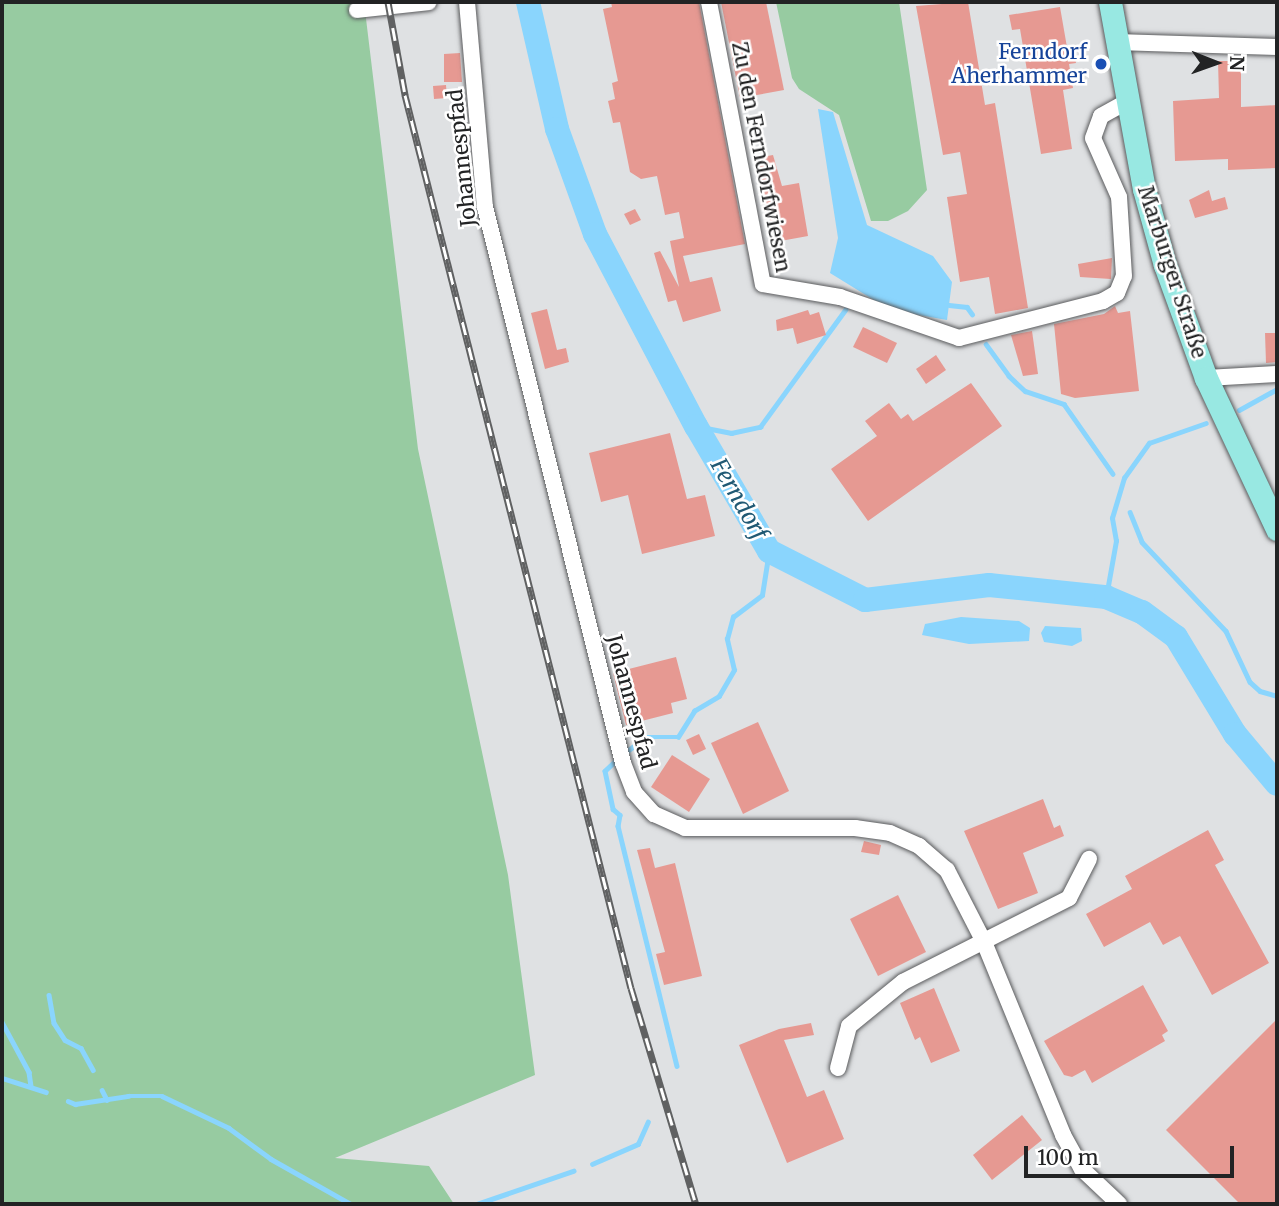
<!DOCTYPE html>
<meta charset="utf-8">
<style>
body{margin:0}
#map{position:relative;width:1279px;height:1206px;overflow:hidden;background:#dfe1e3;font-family:Merriweather,serif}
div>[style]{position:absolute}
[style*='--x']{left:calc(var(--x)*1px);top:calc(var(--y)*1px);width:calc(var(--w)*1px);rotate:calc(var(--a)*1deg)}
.green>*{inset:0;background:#97cba1}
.water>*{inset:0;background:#8ad5fd}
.stream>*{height:4.5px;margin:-2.25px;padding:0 2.25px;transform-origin:2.25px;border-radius:2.25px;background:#8ad5fd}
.river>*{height:24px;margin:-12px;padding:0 12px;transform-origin:12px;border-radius:12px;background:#8ad5fd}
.building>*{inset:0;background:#e69992}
.roads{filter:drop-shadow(0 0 2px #5a5b5d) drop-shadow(0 0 2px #5a5b5d)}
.minor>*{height:16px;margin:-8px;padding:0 8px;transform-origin:8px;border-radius:8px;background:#fff}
.primary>*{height:23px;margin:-11.5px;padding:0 11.5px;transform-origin:11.5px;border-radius:11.5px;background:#98e8e2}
.rail>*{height:7px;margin-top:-3.5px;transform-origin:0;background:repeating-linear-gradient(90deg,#fff 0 13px,#606162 0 26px);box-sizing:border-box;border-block:2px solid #606162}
.dots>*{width:19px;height:19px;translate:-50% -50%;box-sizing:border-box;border:4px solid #fff;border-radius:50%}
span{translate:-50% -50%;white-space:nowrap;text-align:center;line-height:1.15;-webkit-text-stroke:5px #fff;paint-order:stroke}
.transit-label{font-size:21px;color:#164399}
.right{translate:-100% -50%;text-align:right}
.street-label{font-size:21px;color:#222324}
.water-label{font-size:23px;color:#205974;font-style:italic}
.frame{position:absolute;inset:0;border:4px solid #222324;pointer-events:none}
.north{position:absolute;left:1181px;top:28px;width:70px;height:70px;-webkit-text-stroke:5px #fff;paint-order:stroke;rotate:91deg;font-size:19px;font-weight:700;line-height:28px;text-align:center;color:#222324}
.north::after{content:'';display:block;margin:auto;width:24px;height:32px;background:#222324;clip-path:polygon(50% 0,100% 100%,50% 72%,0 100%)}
.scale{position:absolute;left:1024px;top:1146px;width:210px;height:32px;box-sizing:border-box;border:4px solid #222324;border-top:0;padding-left:9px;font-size:21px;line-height:24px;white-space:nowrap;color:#222324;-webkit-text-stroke:5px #fff;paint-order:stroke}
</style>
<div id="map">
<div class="green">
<div style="clip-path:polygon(2px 2px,364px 2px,418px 449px,508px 875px,535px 1075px,335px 1158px,429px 1166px,454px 1204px,2px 1204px)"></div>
<div style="clip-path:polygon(776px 2px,899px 2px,927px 190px,908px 211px,888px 221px,871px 221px,839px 115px,799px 89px,792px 78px)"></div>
</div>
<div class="water">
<div style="clip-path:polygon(818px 109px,833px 112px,867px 225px,933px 256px,952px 282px,947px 320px,890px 310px,830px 273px,838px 238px)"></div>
<div style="clip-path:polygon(961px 617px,1019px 621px,1030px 628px,1029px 641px,969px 644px,922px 635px,925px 624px)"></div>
<div style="clip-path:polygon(1045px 626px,1081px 628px,1082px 641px,1072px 646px,1044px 642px,1041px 633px)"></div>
</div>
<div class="stream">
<div style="--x:949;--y:305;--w:18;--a:6"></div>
<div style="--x:967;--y:307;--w:9;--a:54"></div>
<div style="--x:986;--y:344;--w:39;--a:54"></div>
<div style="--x:1009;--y:376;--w:22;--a:43"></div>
<div style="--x:1025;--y:391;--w:41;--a:18.4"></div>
<div style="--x:1064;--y:404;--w:85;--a:55"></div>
<div style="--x:1239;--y:410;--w:43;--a:-28.9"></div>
<div style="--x:696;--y:426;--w:36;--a:11"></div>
<div style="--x:731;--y:433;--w:30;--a:-12"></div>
<div style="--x:760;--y:427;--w:145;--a:-54"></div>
<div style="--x:1130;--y:512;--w:32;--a:68"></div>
<div style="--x:1142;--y:542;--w:122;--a:46.7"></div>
<div style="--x:1226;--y:631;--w:56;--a:64.8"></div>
<div style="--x:1250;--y:682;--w:13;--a:42"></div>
<div style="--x:1260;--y:691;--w:18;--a:16"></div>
<div style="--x:1106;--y:597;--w:57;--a:-79.9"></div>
<div style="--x:1116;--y:541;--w:23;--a:-100"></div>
<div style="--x:1112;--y:518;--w:42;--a:-73.3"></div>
<div style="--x:1124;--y:478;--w:43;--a:-54.5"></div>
<div style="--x:1149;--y:443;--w:60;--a:-19.3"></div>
<div style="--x:626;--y:752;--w:24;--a:-38"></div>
<div style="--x:645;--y:737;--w:33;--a:0"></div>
<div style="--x:678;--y:737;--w:31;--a:-58"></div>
<div style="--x:694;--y:711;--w:29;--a:-31"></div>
<div style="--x:719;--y:696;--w:30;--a:-60"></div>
<div style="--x:734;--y:670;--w:32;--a:-103"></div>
<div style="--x:727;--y:639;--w:23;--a:-75"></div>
<div style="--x:733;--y:617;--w:36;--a:-37"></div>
<div style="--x:762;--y:595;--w:45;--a:-81"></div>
<div style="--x:617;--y:760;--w:16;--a:137"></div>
<div style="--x:605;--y:771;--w:39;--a:78"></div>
<div style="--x:613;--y:809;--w:9;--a:41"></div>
<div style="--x:620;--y:815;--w:11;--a:100"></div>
<div style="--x:618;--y:826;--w:247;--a:76.2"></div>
<div style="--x:49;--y:995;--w:28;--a:80"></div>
<div style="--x:54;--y:1023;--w:20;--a:57"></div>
<div style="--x:65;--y:1040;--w:18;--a:27"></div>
<div style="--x:81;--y:1048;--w:25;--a:61"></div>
<div style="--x:2;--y:1022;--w:57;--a:61.6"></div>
<div style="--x:29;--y:1072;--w:14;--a:82"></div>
<div style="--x:2;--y:1078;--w:46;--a:17.7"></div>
<div style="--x:102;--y:1090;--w:11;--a:63"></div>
<div style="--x:68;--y:1101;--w:8;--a:23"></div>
<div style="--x:75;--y:1104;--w:54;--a:-8.6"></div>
<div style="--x:128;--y:1096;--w:34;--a:0"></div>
<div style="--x:162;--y:1096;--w:74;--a:25.5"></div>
<div style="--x:229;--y:1128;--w:52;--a:36.4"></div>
<div style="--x:271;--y:1159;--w:92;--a:29.4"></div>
<div style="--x:592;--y:1164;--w:50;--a:-23.5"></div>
<div style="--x:638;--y:1144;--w:24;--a:-66"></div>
<div style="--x:477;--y:1204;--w:102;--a:-19"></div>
</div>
<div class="river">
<div style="--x:528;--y:2;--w:130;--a:77.1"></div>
<div style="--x:557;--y:129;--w:112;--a:70.1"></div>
<div style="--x:595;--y:234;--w:217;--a:62.3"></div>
<div style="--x:696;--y:426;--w:145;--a:59.7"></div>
<div style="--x:769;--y:551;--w:108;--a:27"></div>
<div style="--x:865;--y:600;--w:125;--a:-6.9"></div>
<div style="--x:989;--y:585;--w:118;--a:5.9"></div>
<div style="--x:1106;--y:597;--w:39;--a:23"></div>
<div style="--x:1142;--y:612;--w:42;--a:36.3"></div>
<div style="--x:1176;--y:637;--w:114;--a:58.7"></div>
<div style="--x:1235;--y:734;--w:65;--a:50"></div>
</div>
<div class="building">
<div style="clip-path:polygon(611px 2px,699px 2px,745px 244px,683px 256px,690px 282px,712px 277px,721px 311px,683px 322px,676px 300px,668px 302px,654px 253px,660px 251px,679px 287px,670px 241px,684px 238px,679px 212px,665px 215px,657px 176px,641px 179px,630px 172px,620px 122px,613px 123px,608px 101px,615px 99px,612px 83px,618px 81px,603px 9px,612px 7px)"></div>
<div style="clip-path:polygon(721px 2px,766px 2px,784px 90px,740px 98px)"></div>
<div style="clip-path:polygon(968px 2px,985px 105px,995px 103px,1028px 308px,995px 314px,989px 277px,960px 282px,947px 197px,967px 194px,960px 152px,943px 155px,916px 6px)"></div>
<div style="clip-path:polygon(1060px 7px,1068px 53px,1074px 52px,1076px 63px,1069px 64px,1073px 88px,1063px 90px,1072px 149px,1041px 154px,1020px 29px,1012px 30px,1009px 15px)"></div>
<div style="clip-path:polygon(460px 53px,462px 82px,444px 82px,444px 54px)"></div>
<div style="clip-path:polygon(1218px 61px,1241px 61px,1241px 107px,1277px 105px,1277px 168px,1228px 170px,1228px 159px,1175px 161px,1173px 101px,1219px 98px)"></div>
<div style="clip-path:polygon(446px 85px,447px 98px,434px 99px,433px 86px)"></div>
<div style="clip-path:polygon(773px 155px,782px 186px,799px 183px,808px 236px,775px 242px,756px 158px)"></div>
<div style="clip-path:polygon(1209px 190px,1212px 201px,1225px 197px,1228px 209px,1195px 218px,1189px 200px)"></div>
<div style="clip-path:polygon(635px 209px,641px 220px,630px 225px,624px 214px)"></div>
<div style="clip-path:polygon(1112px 258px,1111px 279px,1080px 277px,1078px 264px)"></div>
<div style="clip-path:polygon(1115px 306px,1118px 313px,1130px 311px,1139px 391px,1075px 398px,1061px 394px,1054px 324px,1104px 314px)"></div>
<div style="clip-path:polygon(547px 309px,557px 350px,566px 348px,569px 362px,545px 369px,531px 313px)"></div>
<div style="clip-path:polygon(808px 310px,810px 315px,819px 312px,826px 335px,797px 344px,793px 328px,777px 331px,776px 320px)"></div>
<div style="clip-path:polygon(863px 327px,897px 343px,887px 363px,853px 347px)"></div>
<div style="clip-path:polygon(1032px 331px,1038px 374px,1023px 376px,1011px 335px)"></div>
<div style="clip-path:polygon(1265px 333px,1277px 333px,1277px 362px,1266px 363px)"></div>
<div style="clip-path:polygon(936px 355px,946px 370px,926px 384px,916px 369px)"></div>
<div style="clip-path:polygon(971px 383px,1002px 426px,868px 521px,831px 469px,877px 436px,865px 421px,889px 403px,901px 419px,908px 414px,913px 421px)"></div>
<div style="clip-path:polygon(670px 433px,687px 499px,705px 495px,715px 536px,642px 554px,628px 495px,601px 502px,589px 453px)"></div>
<div style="clip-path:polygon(676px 657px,687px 699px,671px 703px,673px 713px,626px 725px,613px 673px)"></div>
<div style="clip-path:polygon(758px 722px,789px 791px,743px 814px,711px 743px)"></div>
<div style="clip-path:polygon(699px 734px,706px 749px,693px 755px,686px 740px)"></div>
<div style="clip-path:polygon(672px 755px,710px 779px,689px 812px,651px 787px)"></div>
<div style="clip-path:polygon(1043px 799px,1054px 828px,1060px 825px,1064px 836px,1023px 853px,1038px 893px,998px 909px,964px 831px)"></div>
<div style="clip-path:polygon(1208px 830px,1224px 860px,1215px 865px,1269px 963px,1212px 995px,1180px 936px,1163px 945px,1150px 922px,1104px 947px,1086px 914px,1132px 889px,1125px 876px)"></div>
<div style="clip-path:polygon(864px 841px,881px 845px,879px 855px,861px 852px)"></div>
<div style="clip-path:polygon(650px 848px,655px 868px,675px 863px,702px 976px,664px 985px,656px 954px,665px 952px,637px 850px)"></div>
<div style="clip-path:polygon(898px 895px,926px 952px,878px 976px,850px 919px)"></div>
<div style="clip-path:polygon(1143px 985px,1168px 1031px,1162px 1035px,1165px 1041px,1092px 1083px,1085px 1070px,1072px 1077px,1064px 1075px,1044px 1041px)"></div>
<div style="clip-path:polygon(934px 988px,960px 1051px,931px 1063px,920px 1037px,915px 1040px,900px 1003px)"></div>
<div style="clip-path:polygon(1277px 1019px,1277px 1204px,1240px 1204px,1166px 1130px)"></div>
<div style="clip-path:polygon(811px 1023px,814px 1035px,784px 1040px,807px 1097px,824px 1090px,844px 1139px,787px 1163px,739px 1045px,779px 1029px)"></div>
<div style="clip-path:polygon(1022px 1115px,1042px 1140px,992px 1180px,973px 1155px)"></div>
</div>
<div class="roads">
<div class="minor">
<div style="--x:467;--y:2;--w:206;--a:85"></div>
<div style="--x:485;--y:207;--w:573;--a:76.06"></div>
<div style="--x:623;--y:763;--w:31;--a:69"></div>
<div style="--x:634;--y:792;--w:30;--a:48"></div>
<div style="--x:654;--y:814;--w:34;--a:24"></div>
<div style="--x:685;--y:828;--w:170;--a:0"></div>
<div style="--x:855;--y:828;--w:35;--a:8"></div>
<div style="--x:890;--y:833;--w:32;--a:24"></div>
<div style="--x:919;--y:846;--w:37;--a:41"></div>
<div style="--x:947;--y:870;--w:81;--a:62.8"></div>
<div style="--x:984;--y:942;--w:209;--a:67.7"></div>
<div style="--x:1063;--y:1135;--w:39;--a:61"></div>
<div style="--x:1082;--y:1169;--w:51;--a:43.4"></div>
<div style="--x:709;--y:2;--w:287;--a:79.2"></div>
<div style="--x:763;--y:284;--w:78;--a:9.6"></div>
<div style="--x:840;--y:297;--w:126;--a:19"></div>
<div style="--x:959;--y:338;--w:149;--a:-14.4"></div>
<div style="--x:1103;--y:301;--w:16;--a:-30"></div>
<div style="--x:1117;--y:293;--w:18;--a:-68"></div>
<div style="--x:1124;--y:276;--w:79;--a:-93.6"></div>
<div style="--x:1119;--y:197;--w:64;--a:-113.8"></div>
<div style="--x:1093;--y:138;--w:23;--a:-70"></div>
<div style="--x:1101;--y:116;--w:29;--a:-29"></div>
<div style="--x:357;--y:10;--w:72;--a:-6.3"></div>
<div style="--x:1116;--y:42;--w:161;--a:1.8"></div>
<div style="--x:1206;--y:378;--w:71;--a:-3.2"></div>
<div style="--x:838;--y:1068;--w:43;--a:-75.3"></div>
<div style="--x:849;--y:1026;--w:70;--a:-39.2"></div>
<div style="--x:903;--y:982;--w:186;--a:-26.8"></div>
<div style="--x:1069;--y:898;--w:44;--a:-62.9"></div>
</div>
<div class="primary">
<div style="--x:1110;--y:2;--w:190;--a:79.7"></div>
<div style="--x:1144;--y:189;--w:79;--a:74.6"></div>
<div style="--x:1165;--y:265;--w:120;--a:70.1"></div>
<div style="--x:1206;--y:378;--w:167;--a:64.8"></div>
</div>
</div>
<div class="rail">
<div style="--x:388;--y:2;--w:95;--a:79.6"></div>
<div style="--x:405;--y:95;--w:921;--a:75.8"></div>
<div style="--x:631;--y:988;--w:226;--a:73.3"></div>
</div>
<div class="dots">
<div style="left:1101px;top:64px;background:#1a4fb4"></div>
</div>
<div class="transit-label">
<span class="right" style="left:1087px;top:64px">Ferndorf<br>Aherhammer</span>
</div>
<div class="street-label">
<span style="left:761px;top:157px;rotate:79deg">Zu den Ferndorfwiesen</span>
<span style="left:462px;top:158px;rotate:-96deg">Johannespfad</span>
<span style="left:1172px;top:272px;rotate:72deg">Marburger Straße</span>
<span style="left:631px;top:702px;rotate:75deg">Johannespfad</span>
</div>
<div class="water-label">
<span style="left:739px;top:499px;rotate:60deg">Ferndorf</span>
</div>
<div class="frame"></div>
<div class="north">N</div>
<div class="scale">100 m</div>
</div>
